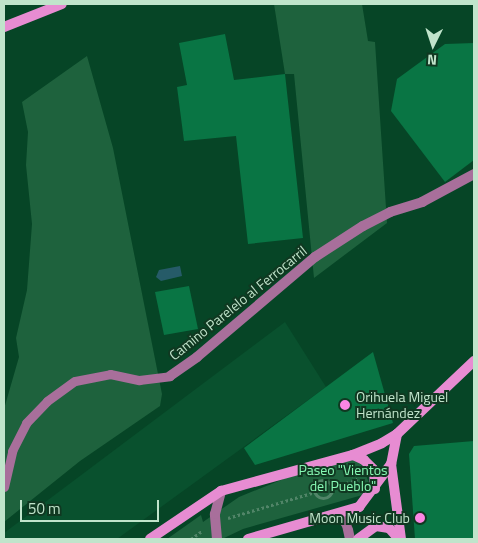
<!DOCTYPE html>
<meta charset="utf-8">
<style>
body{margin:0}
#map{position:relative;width:478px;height:543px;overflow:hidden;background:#064526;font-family:"Titillium Web",sans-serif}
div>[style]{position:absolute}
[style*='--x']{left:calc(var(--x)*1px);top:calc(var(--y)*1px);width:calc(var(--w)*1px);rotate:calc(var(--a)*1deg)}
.built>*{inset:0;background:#09512e}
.green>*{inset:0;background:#1e623d}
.water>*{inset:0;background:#265b68}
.building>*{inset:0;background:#097544}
.path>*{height:3px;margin-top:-1.5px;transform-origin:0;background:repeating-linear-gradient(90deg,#518568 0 2.5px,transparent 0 5px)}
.path>.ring{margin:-1.5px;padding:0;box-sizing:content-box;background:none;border:3px solid #518568;border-radius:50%}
.lane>*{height:9px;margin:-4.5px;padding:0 4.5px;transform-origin:4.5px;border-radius:4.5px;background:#a86f9b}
.street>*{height:10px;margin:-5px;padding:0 5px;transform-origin:5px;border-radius:5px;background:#a86f9b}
.secondary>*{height:10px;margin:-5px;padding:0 5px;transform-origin:5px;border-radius:5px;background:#e78cd2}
.dots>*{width:14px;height:14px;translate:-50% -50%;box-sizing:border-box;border:2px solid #103821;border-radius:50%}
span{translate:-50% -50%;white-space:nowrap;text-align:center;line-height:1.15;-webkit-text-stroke:4px #103821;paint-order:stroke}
.street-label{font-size:14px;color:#c0e4cb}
.poi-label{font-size:14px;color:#c0e4cb}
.left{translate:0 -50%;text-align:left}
.right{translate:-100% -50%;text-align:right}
.park-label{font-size:14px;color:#87f9b4}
.frame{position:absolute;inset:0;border:5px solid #c0e4cb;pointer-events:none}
.north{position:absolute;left:408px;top:20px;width:50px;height:50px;-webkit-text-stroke:4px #103821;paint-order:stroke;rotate:184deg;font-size:14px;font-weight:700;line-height:20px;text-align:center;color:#c0e4cb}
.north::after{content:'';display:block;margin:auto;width:18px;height:22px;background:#c0e4cb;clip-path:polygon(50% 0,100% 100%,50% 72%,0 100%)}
.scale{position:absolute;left:20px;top:500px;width:139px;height:22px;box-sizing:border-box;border:2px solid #c0e4cb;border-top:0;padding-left:6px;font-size:15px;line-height:18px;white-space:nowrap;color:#c0e4cb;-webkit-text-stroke:4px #103821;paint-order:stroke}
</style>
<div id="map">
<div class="built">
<div style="clip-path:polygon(285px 322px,326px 387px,117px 539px,4px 539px,4px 533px)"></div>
</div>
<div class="green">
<div style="clip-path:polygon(274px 4px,362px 4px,368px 41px,375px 42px,387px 223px,314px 278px,294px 74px,285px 74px)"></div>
<div style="clip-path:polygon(87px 56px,113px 148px,162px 394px,160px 406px,80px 461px,4px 522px,4px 409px,19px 357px,16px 338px,27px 290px,32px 224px,26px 165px,28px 132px,22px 102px)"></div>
<div style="clip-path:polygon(355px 450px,373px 492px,243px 529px,222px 539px,167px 539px,201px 515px,203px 522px,239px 497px)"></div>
</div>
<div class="water">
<div style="clip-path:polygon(180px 266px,182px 276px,161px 281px,156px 277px,159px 270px)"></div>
</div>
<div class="building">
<div style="clip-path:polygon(225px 34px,234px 80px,285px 74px,303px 238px,248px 244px,236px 136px,184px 141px,177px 87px,187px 85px,179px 43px)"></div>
<div style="clip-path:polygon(474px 43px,474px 160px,445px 182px,391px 111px,397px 79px,445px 44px)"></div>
<div style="clip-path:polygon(189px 286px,198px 329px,164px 335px,155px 292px)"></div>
<div style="clip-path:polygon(373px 352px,393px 423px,255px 465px,244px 448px)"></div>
<div style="clip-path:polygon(474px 441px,474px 539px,415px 539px,409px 454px,414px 446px)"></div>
</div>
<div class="path">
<div style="--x:350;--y:470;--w:17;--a:57"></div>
<div class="ring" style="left:314px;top:480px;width:15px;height:15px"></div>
<div style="--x:332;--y:487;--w:25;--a:-16"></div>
<div style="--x:228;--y:518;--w:91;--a:-16.6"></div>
<div style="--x:191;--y:539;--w:14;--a:-36"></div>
</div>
<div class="lane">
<div style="--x:4;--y:487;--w:37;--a:-77"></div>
<div style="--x:12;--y:451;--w:31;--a:-63"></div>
<div style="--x:26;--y:423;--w:30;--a:-46"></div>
<div style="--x:47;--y:401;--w:34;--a:-36"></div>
<div style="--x:75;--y:381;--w:36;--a:-11"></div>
<div style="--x:110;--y:374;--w:30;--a:12"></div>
<div style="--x:139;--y:380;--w:31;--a:-7"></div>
</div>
<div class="street">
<div style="--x:170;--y:376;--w:33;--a:-35"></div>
<div style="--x:197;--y:357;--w:155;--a:-40.3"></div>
<div style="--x:315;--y:257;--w:57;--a:-32.9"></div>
<div style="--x:363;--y:226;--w:30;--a:-27"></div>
<div style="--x:390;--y:212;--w:34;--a:-17"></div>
<div style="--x:422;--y:202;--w:59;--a:-28.3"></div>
<div style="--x:339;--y:514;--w:14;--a:54"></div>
<div style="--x:347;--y:525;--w:14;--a:78"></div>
<div style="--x:217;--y:539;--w:25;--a:-95"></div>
<div style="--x:215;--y:514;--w:24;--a:-75"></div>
</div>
<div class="secondary">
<div style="--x:4;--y:27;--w:62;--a:-21.6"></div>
<div style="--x:397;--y:434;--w:31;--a:101"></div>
<div style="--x:391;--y:464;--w:76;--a:82.4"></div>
<div style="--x:353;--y:455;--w:12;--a:24"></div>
<div style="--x:364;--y:460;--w:14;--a:45"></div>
<div style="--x:374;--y:470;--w:19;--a:87"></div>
<div style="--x:150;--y:539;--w:86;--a:-34.1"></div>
<div style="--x:221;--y:491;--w:137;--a:-15.3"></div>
<div style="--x:353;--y:455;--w:31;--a:-22"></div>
<div style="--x:382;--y:443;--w:17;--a:-31"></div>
<div style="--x:397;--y:434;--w:106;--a:-43.5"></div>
<div style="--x:248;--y:539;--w:116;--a:-16.1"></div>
<div style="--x:359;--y:507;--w:54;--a:-53.3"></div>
<div style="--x:358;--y:539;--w:22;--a:-36"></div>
<div style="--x:376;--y:526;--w:13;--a:9"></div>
<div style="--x:389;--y:528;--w:15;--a:48"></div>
</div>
<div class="dots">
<div style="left:345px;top:405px;background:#fc86e3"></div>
<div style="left:420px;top:518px;background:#fc86e3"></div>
</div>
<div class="street-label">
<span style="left:238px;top:303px;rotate:-39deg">Camino Parelelo al Ferrocarril</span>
</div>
<div class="poi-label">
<span class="left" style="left:356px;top:405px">Orihuela Miguel<br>Hernández</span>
<span class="right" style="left:410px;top:518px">Moon Music Club</span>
</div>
<div class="park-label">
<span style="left:343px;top:478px">Paseo "Vientos<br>del Pueblo"</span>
</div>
<div class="frame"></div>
<div class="north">N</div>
<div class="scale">50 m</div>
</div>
